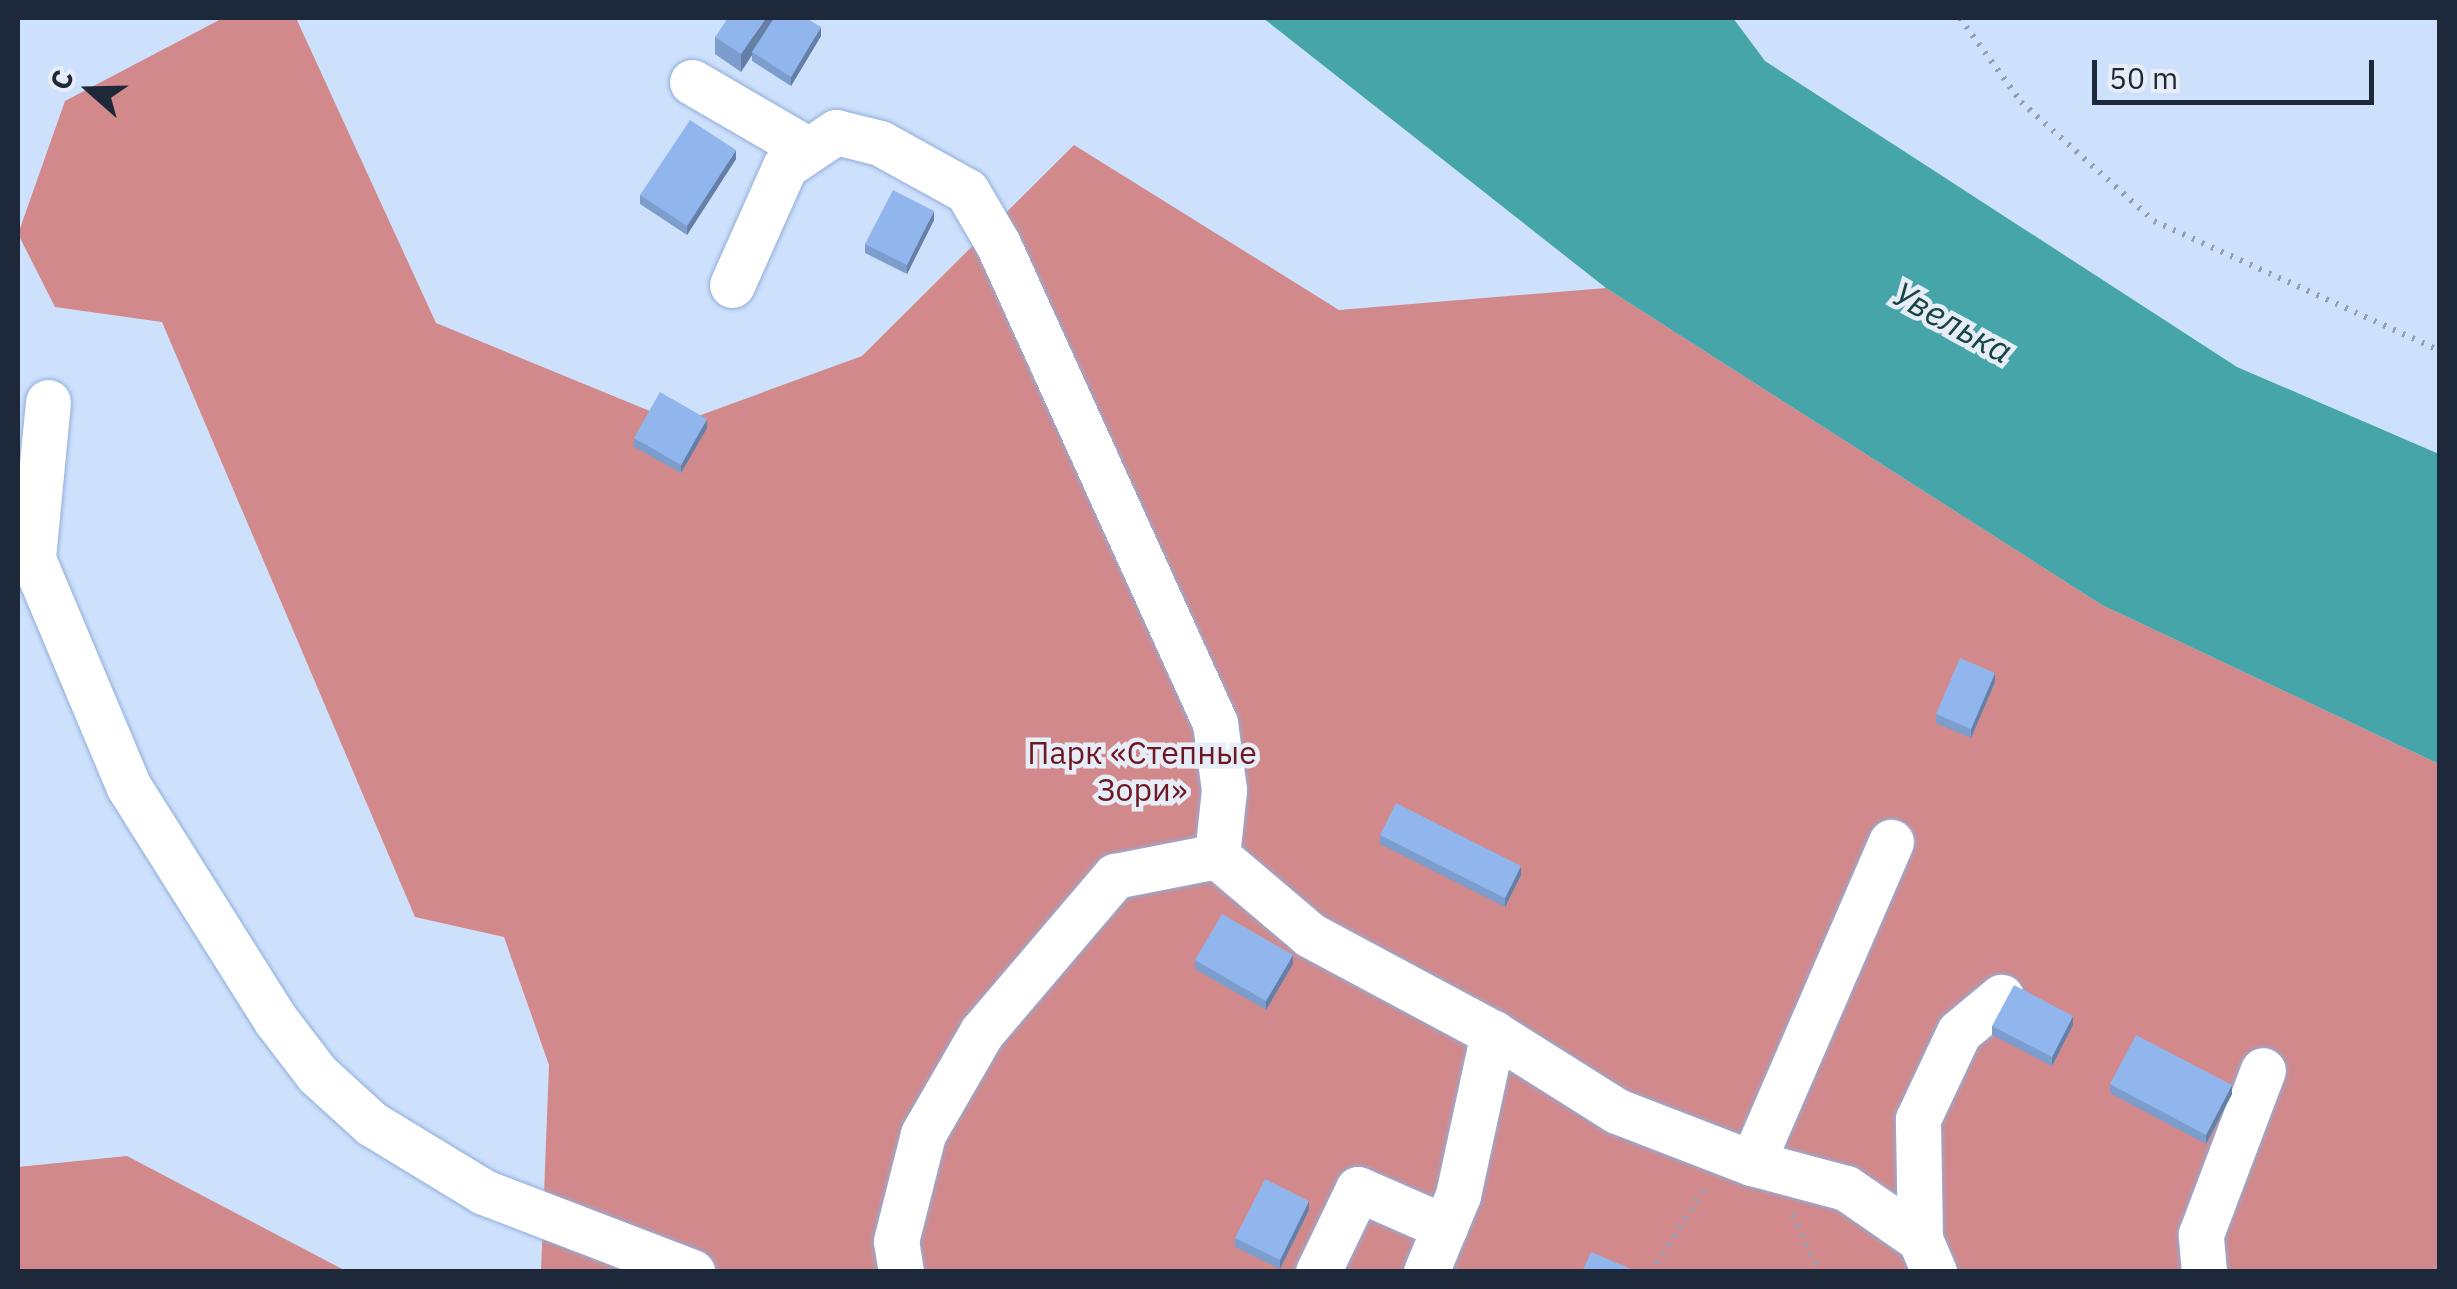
<!DOCTYPE html>
<meta charset="utf-8">
<style>
body{margin:0}
#map{position:relative;width:2457px;height:1289px;overflow:hidden;background:#cee1fc;font-family:"IBM Plex Sans",sans-serif}
div>[style]{position:absolute}
[style*='--x']{left:calc(var(--x)*1px);top:calc(var(--y)*1px);width:calc(var(--w)*1px);rotate:calc(var(--a)*1deg)}
.forest>*{inset:0;background:#d2898b}
.water>*{inset:0;background:#46a5a8}
.path>*{height:6px;margin-top:-3px;transform-origin:0;background:repeating-linear-gradient(90deg,#90a0b8 0 2.5px,transparent 0 10.5px)}
.roads{filter:drop-shadow(0 0 2px #90aeda) drop-shadow(0 0 2px #90aeda)}
.minor>*{height:45px;margin:-22.5px;padding:0 22.5px;transform-origin:22.5px;border-radius:22.5px;background:#fff}
.wall>*{inset:0;background:#7d9dcc}
.shaded-wall>*{inset:0;background:#667fa6}
.building>*{inset:0;background:#91b6ed}
span{translate:-50% -50%;white-space:nowrap;text-align:center;line-height:1.15;-webkit-text-stroke:9px #e6edf6;paint-order:stroke}
.park-label{font-size:32px;color:#6e1824}
.water-label{font-size:35px;color:#194445;font-style:italic}
.frame{position:absolute;inset:0;border:20px solid #1d293a;pointer-events:none}
.north{position:absolute;left:40px;top:40px;width:100px;height:100px;-webkit-text-stroke:8px #e6edf6;paint-order:stroke;rotate:290deg;font-size:28px;font-weight:700;line-height:40px;text-align:center;color:#1d293a}
.north::after{content:'';display:block;margin:auto;width:35px;height:45px;background:#1d293a;clip-path:polygon(50% 0,100% 100%,50% 72%,0 100%)}
.scale{position:absolute;left:2092px;top:60px;width:282px;height:45px;box-sizing:border-box;border:5px solid #1d293a;border-top:0;padding-left:12px;font-size:30px;line-height:35px;white-space:nowrap;color:#1d293a;-webkit-text-stroke:8px #e6edf6;paint-order:stroke}
</style>
<div id="map">
<div class="forest">
<div style="clip-path:polygon(223px 18px,296px 18px,436px 323px,679px 423px,862px 356px,1074px 145px,1339px 310px,1606px 288px,2102px 605px,2439px 764px,2439px 1271px,541px 1271px,549px 1065px,504px 937px,415px 917px,162px 322px,55px 307px,18px 234px,65px 101px)"></div>
<div style="clip-path:polygon(127px 1156px,346px 1271px,18px 1271px,18px 1167px)"></div>
</div>
<div class="water">
<div style="clip-path:polygon(1263px 18px,1733px 18px,1765px 61px,2237px 367px,2439px 454px,2439px 764px,2102px 605px,1606px 288px)"></div>
</div>
<div class="path">
<div style="--x:1960;--y:18;--w:104;--a:54"></div>
<div style="--x:2021;--y:102;--w:178;--a:41.8"></div>
<div style="--x:2154;--y:221;--w:314;--a:24.4"></div>
<div style="--x:1793;--y:1215;--w:63;--a:65.5"></div>
<div style="--x:1651;--y:1272;--w:100;--a:-57.3"></div>
</div>
<div class="roads">
<div class="minor">
<div style="--x:692;--y:82;--w:135;--a:30.2"></div>
<div style="--x:732;--y:285;--w:130;--a:-66"></div>
<div style="--x:785;--y:166;--w:61;--a:-33.7"></div>
<div style="--x:836;--y:132;--w:45;--a:14"></div>
<div style="--x:880;--y:143;--w:99;--a:28.9"></div>
<div style="--x:967;--y:191;--w:61;--a:59.7"></div>
<div style="--x:998;--y:244;--w:526;--a:65.63"></div>
<div style="--x:1215;--y:723;--w:68;--a:82.3"></div>
<div style="--x:1224;--y:790;--w:66;--a:96.1"></div>
<div style="--x:48;--y:402;--w:158;--a:95.5"></div>
<div style="--x:33;--y:559;--w:247;--a:67.2"></div>
<div style="--x:129;--y:787;--w:274;--a:57.8"></div>
<div style="--x:275;--y:1019;--w:69;--a:52.6"></div>
<div style="--x:317;--y:1074;--w:74;--a:42.3"></div>
<div style="--x:372;--y:1124;--w:131;--a:31.3"></div>
<div style="--x:484;--y:1192;--w:223;--a:21"></div>
<div style="--x:1752;--y:1163;--w:350;--a:-66.6"></div>
<div style="--x:1920;--y:1239;--w:120;--a:-91"></div>
<div style="--x:1918;--y:1119;--w:96;--a:-64.8"></div>
<div style="--x:1959;--y:1032;--w:55;--a:-39.8"></div>
<div style="--x:901;--y:1272;--w:31;--a:-99"></div>
<div style="--x:896;--y:1241;--w:110;--a:-75.8"></div>
<div style="--x:923;--y:1134;--w:118;--a:-60"></div>
<div style="--x:982;--y:1032;--w:205;--a:-49.6"></div>
<div style="--x:1115;--y:876;--w:104;--a:-11.1"></div>
<div style="--x:1217;--y:856;--w:122;--a:40.3"></div>
<div style="--x:1310;--y:935;--w:208;--a:28.2"></div>
<div style="--x:1493;--y:1033;--w:146;--a:32.2"></div>
<div style="--x:1617;--y:1111;--w:145;--a:21.1"></div>
<div style="--x:1752;--y:1163;--w:97;--a:14.9"></div>
<div style="--x:1846;--y:1188;--w:90;--a:34.6"></div>
<div style="--x:1920;--y:1239;--w:36;--a:67"></div>
<div style="--x:1318;--y:1272;--w:92;--a:-64.3"></div>
<div style="--x:1358;--y:1189;--w:95;--a:23.6"></div>
<div style="--x:1426;--y:1272;--w:83;--a:-67.4"></div>
<div style="--x:1458;--y:1195;--w:166;--a:-77.8"></div>
<div style="--x:2204;--y:1272;--w:38;--a:-95"></div>
<div style="--x:2201;--y:1234;--w:175;--a:-69.3"></div>
</div>
</div>
<div class="wall">
<div style="clip-path:polygon(821px 36px,791px 86px,752px 61px,752px 55px,741px 72px,715px 54px,715px 37px)"></div>
<div style="clip-path:polygon(736px 159px,687px 235px,640px 204px,640px 195px)"></div>
<div style="clip-path:polygon(934px 220px,907px 274px,865px 253px,865px 244px)"></div>
<div style="clip-path:polygon(707px 428px,681px 473px,634px 447px,634px 438px)"></div>
<div style="clip-path:polygon(1995px 682px,1971px 738px,1936px 723px,1936px 714px)"></div>
<div style="clip-path:polygon(1380px 835px,1521px 875px,1505px 907px,1380px 844px)"></div>
<div style="clip-path:polygon(1195px 960px,1293px 964px,1266px 1010px,1195px 969px)"></div>
<div style="clip-path:polygon(2073px 1025px,2052px 1066px,1992px 1035px,1992px 1026px)"></div>
<div style="clip-path:polygon(2110px 1084px,2232px 1094px,2206px 1144px,2110px 1093px)"></div>
<div style="clip-path:polygon(1309px 1210px,1280px 1269px,1235px 1247px,1235px 1238px)"></div>
</div>
<div class="shaded-wall">
<div style="clip-path:polygon(766px 18px,778px 18px,752px 52px,752px 55px,741px 72px,741px 54px)"></div>
<div style="clip-path:polygon(821px 27px,821px 36px,791px 86px,791px 77px)"></div>
<div style="clip-path:polygon(736px 150px,736px 159px,687px 235px,687px 226px)"></div>
<div style="clip-path:polygon(934px 211px,934px 220px,907px 274px,907px 265px)"></div>
<div style="clip-path:polygon(707px 419px,707px 428px,681px 473px,681px 465px)"></div>
<div style="clip-path:polygon(1995px 673px,1995px 682px,1971px 738px,1971px 729px)"></div>
<div style="clip-path:polygon(1521px 866px,1521px 875px,1505px 907px,1505px 898px)"></div>
<div style="clip-path:polygon(1293px 955px,1293px 964px,1266px 1010px,1266px 1001px)"></div>
<div style="clip-path:polygon(2073px 1016px,2073px 1025px,2052px 1066px,2052px 1057px)"></div>
<div style="clip-path:polygon(2232px 1085px,2232px 1094px,2206px 1144px,2206px 1135px)"></div>
<div style="clip-path:polygon(1309px 1201px,1309px 1210px,1280px 1269px,1280px 1260px)"></div>
</div>
<div class="building">
<div style="clip-path:polygon(728px 18px,766px 18px,741px 54px,715px 37px)"></div>
<div style="clip-path:polygon(774px 18px,806px 18px,821px 27px,791px 77px,752px 52px)"></div>
<div style="clip-path:polygon(690px 120px,736px 150px,687px 226px,640px 195px)"></div>
<div style="clip-path:polygon(893px 190px,934px 211px,907px 265px,865px 244px)"></div>
<div style="clip-path:polygon(660px 392px,707px 419px,681px 465px,634px 438px)"></div>
<div style="clip-path:polygon(1960px 658px,1995px 673px,1971px 729px,1936px 714px)"></div>
<div style="clip-path:polygon(1396px 803px,1521px 866px,1505px 898px,1380px 835px)"></div>
<div style="clip-path:polygon(1222px 914px,1293px 955px,1266px 1001px,1195px 960px)"></div>
<div style="clip-path:polygon(2014px 985px,2073px 1016px,2052px 1057px,1992px 1026px)"></div>
<div style="clip-path:polygon(2136px 1035px,2232px 1085px,2206px 1135px,2110px 1084px)"></div>
<div style="clip-path:polygon(1265px 1179px,1309px 1201px,1280px 1260px,1235px 1238px)"></div>
<div style="clip-path:polygon(1591px 1252px,1636px 1271px,1635px 1272px,1582px 1272px)"></div>
</div>
<div class="park-label">
<span style="left:1142px;top:771px">Парк «Степные<br>Зори»</span>
</div>
<div class="water-label">
<span style="left:1953px;top:322px;rotate:29deg">Увелька</span>
</div>
<div class="frame"></div>
<div class="north">С</div>
<div class="scale">50 m</div>
</div>
